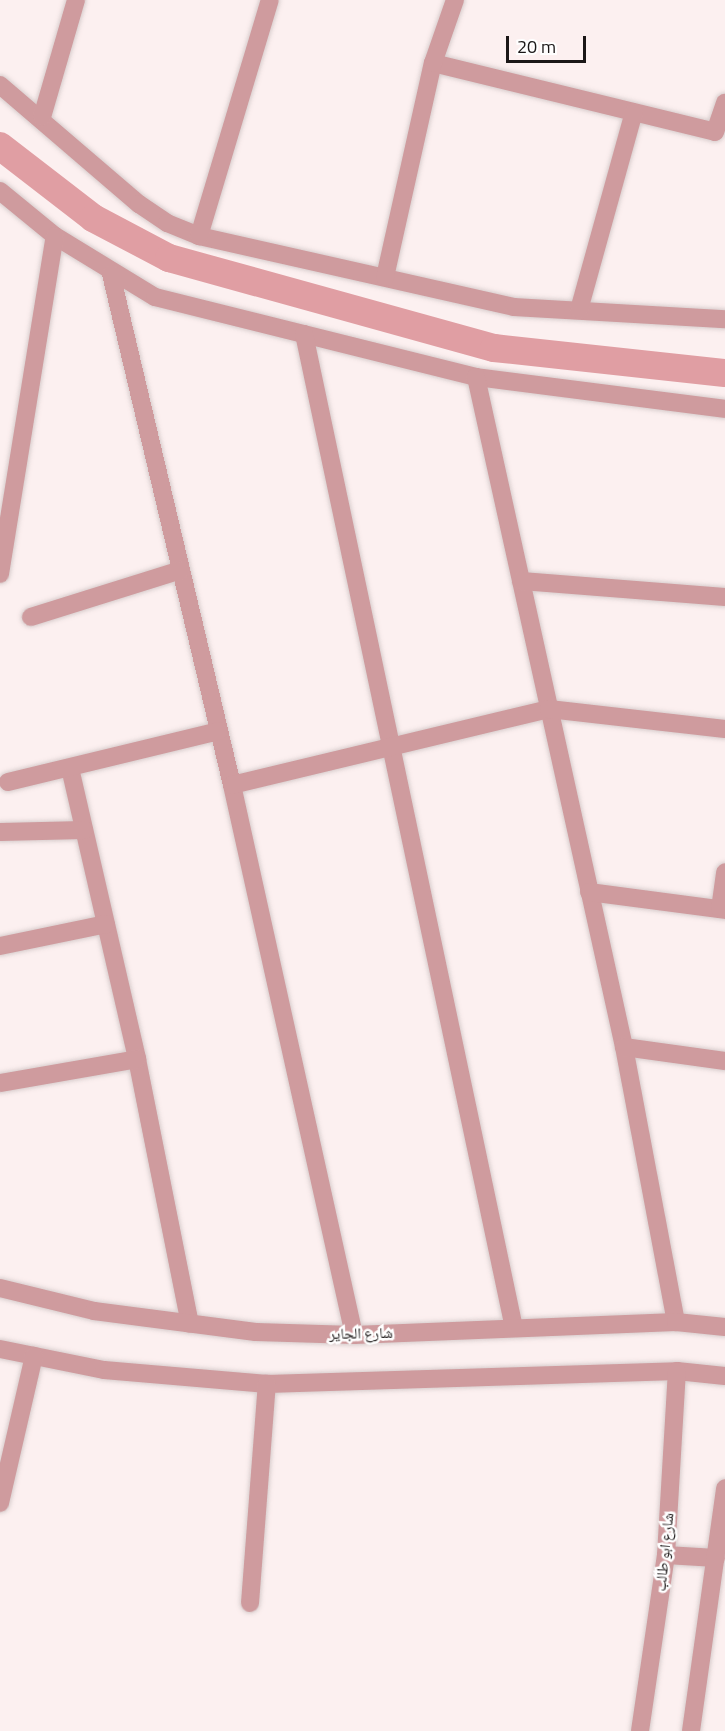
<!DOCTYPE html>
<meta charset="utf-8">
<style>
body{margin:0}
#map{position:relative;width:725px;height:1731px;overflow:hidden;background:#fcf0f0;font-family:"Titillium Web","Noto Naskh Arabic",sans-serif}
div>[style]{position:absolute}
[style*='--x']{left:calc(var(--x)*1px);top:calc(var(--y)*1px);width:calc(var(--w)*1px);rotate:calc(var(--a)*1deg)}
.canal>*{height:28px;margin:-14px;padding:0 14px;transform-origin:14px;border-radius:14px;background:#e09ea3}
.roads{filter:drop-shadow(0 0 2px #d8cdcd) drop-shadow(0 0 2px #d8cdcd)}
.minor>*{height:18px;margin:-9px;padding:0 9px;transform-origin:9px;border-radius:9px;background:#cf9b9e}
span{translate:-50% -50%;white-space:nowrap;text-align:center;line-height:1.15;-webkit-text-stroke:5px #fff;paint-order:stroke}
.street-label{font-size:15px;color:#1b1717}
.scale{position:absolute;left:506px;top:36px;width:80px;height:27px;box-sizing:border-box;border:3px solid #1b1717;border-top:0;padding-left:8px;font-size:18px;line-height:21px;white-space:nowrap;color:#1b1717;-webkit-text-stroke:4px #fff;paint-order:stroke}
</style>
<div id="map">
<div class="canal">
<div style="--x:0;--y:146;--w:118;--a:37.7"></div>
<div style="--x:93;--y:218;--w:86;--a:27.8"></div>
<div style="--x:169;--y:258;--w:337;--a:15.5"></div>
<div style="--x:494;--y:348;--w:232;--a:6.2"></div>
</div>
<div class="roads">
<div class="minor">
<div style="--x:433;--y:63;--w:290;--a:13.7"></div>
<div style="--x:715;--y:132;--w:31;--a:-71"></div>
<div style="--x:0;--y:85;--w:183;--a:40.6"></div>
<div style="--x:139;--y:204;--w:34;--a:34"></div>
<div style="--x:167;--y:223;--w:35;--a:22"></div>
<div style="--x:199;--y:236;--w:323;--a:12.7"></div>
<div style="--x:514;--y:307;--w:211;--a:3.3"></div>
<div style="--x:42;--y:117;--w:122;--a:-73.8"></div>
<div style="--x:0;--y:191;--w:71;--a:39.3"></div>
<div style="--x:55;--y:236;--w:117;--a:31.4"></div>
<div style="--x:155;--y:297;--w:331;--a:14"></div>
<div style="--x:476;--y:377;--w:251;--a:7.3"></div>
<div style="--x:199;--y:236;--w:246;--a:-73.3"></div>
<div style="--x:111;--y:274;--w:525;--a:76.68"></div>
<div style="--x:232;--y:785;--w:563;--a:77.49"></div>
<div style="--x:385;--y:277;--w:219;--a:-77.4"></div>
<div style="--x:433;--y:63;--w:67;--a:-70.8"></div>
<div style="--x:579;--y:310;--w:205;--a:-74.5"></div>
<div style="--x:304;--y:334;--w:1016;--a:78.07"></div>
<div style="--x:476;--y:377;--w:686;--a:77.54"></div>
<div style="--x:624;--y:1047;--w:280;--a:79.3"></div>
<div style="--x:0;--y:574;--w:342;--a:-80.8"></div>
<div style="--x:521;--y:581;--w:205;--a:4.5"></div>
<div style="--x:31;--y:617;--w:157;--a:-17.4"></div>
<div style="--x:70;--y:768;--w:299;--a:77"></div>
<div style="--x:137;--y:1059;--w:270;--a:78.7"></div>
<div style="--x:8;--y:782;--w:217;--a:-13.6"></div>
<div style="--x:232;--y:785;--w:326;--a:-13.5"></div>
<div style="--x:549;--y:709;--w:177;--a:6.5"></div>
<div style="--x:0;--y:832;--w:84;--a:-1.4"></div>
<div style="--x:589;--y:892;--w:137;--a:7.5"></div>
<div style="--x:720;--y:909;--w:37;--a:-82"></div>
<div style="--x:0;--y:946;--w:108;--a:-11.7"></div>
<div style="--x:624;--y:1047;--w:102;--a:7.9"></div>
<div style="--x:0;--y:1083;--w:139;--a:-9.9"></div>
<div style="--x:0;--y:1288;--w:97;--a:13.7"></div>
<div style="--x:94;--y:1311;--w:163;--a:7.4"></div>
<div style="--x:256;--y:1332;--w:98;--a:1.8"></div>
<div style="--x:354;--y:1335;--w:322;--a:-2.3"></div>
<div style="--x:676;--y:1322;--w:49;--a:5.8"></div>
<div style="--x:0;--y:1349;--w:106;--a:11.4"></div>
<div style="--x:104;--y:1370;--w:164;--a:4.9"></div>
<div style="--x:267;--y:1384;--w:410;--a:-1.8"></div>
<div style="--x:677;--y:1371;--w:48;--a:5.9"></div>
<div style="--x:0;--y:1503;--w:151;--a:-77"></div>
<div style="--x:666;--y:1555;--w:50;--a:3.4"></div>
<div style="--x:250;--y:1603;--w:220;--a:-85.6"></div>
<div style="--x:640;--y:1731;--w:178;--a:-81.6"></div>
<div style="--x:666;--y:1555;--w:184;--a:-86.6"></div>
<div style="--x:691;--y:1731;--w:245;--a:-82"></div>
</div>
</div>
<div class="street-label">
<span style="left:361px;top:1333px;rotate:-1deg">شارع الجاير</span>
<span style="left:664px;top:1552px;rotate:-84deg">شارع ابو طالب</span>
</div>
<div class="scale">20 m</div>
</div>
